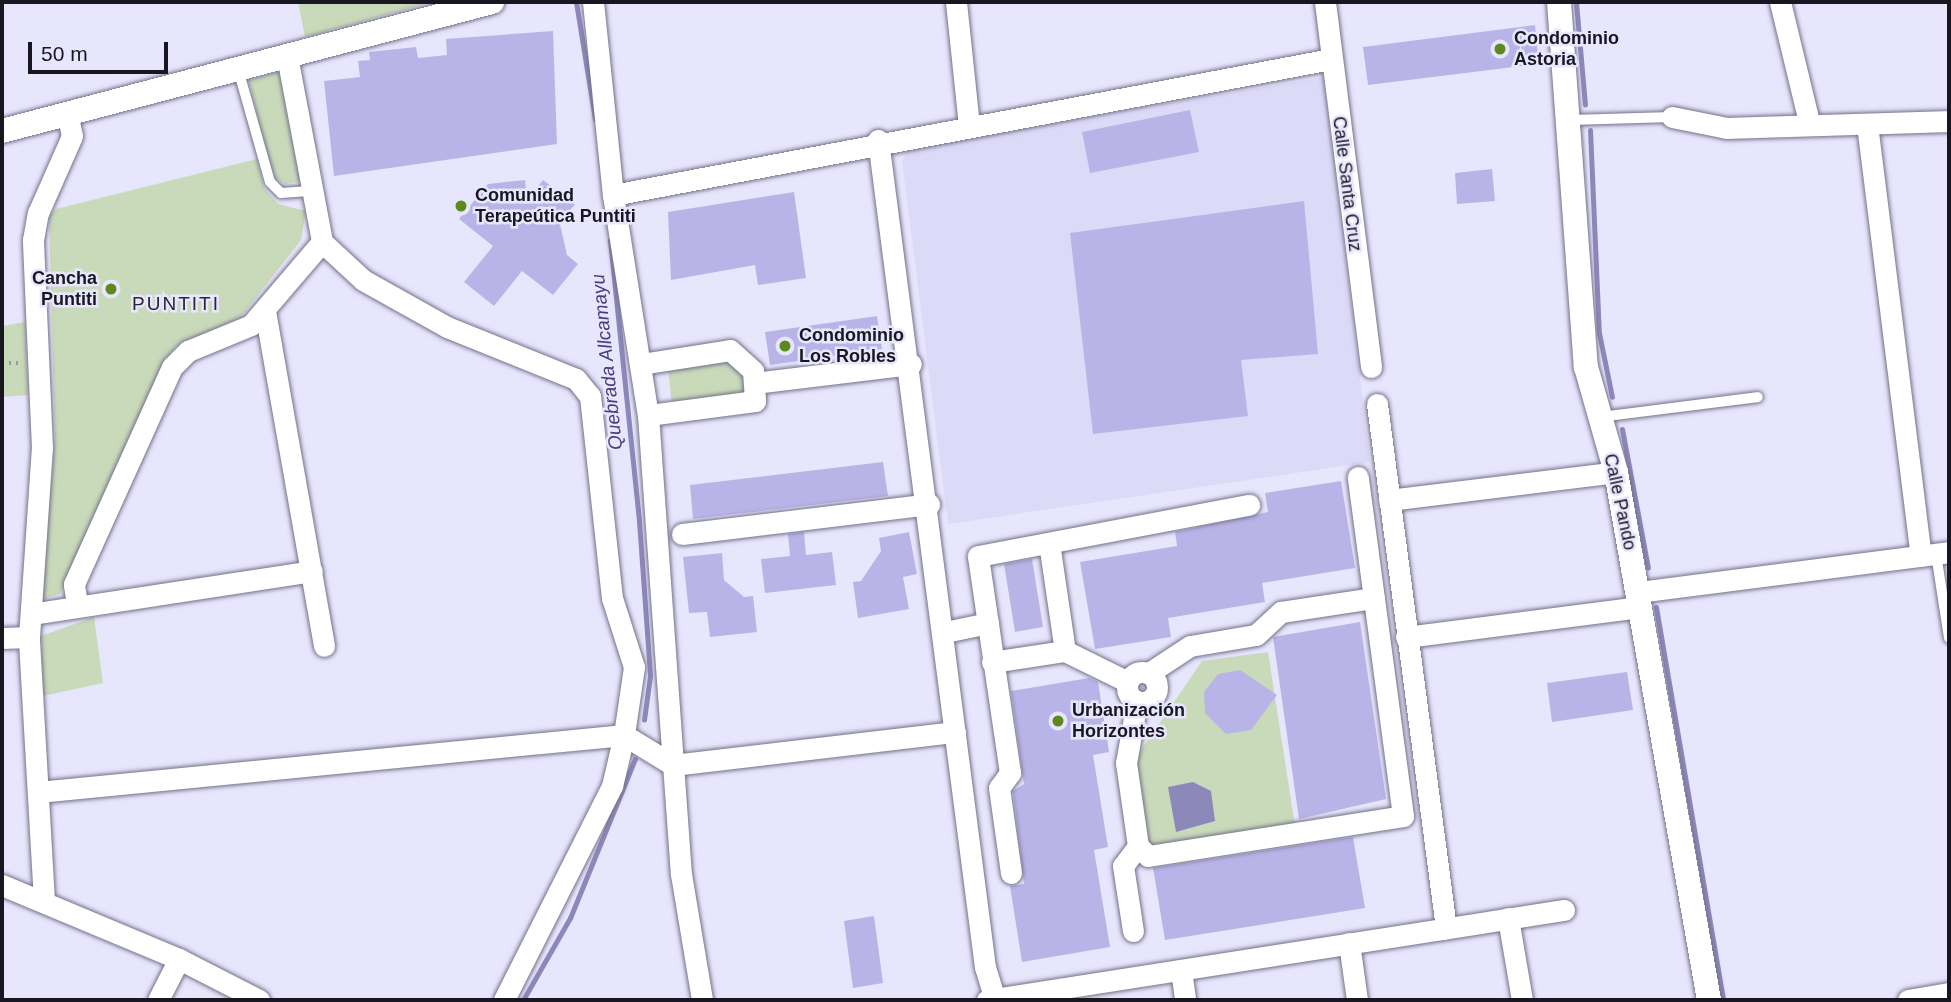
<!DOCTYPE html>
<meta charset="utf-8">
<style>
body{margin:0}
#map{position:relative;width:1951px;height:1002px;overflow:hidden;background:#e8e6fd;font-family:Helvetica,sans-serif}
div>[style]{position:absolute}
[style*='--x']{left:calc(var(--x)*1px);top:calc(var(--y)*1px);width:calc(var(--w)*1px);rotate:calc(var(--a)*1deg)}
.built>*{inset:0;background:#dcdaf7}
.green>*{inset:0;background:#c9daba}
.water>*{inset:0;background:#8d88ba}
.stream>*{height:5px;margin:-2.5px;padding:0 2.5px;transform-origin:2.5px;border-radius:2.5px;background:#8d88ba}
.building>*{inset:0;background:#b9b4e8}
.path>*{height:3.5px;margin-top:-1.75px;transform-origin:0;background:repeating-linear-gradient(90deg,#9a98ab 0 2px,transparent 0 7px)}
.roads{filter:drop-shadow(0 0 2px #73718a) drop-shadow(0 0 2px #73718a)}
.service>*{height:10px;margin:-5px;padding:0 5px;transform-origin:5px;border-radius:5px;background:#fff}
.minor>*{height:21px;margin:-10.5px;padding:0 10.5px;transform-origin:10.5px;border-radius:10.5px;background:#fff}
.minor>.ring{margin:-10.5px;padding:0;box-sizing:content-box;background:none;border:21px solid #fff;border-radius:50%}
.tertiary>*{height:24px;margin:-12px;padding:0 12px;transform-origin:12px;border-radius:12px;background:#fff}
.dots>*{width:19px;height:19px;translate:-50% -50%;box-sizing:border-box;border:4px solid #e8e6fd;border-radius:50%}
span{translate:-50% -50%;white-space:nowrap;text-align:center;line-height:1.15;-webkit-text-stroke:5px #e8e6fd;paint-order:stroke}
.poi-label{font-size:18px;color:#181721;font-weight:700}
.left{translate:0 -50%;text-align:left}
.right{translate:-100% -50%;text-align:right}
.street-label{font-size:18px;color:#181721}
.neighbourhood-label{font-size:19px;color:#29263c;letter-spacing:2px}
.water-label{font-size:19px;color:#493e7d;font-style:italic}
.frame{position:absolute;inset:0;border:4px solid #181721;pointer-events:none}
.scale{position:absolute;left:28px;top:42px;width:140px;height:32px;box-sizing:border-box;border:4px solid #181721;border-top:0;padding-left:9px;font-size:21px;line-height:24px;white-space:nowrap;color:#181721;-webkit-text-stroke:5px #e8e6fd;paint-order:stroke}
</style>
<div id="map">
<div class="built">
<div style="clip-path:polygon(1324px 77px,1370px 462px,948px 524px,902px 161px,909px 147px)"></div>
</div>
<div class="green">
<div style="clip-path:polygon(298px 2px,433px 2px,305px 37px)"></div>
<div style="clip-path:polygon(279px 72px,301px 181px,285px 184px,272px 176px,249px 80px)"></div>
<div style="clip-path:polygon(257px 159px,264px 188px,278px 204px,306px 211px,301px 240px,240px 318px,176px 346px,162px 365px,60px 594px,40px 600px,55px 440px,49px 217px,56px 209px)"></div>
<div style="clip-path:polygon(25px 322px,28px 395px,2px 397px,2px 326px)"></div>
<div style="clip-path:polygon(734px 357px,745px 370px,745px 393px,672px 406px,668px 367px)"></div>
<div style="clip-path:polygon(94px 617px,103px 683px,43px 696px,41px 636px)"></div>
<div style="clip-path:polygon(1268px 652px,1295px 826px,1147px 846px,1133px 762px,1202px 661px)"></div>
</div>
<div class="water">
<div style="clip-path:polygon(1193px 782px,1211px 791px,1215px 821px,1176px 832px,1168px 787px)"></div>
</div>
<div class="stream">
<div style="--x:576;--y:2;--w:119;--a:80.8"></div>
<div style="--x:1576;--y:2;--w:103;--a:85"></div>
<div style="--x:1590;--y:130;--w:203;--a:87.5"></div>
<div style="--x:1599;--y:333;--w:65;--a:78.5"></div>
<div style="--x:610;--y:240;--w:282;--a:84.1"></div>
<div style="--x:639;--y:521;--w:155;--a:85.9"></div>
<div style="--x:650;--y:676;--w:44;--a:97.8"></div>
<div style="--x:1622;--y:429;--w:141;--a:79.4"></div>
<div style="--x:1656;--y:607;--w:399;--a:80.3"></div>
<div style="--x:523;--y:1000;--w:95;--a:-60.2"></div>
<div style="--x:570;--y:918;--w:172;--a:-67.8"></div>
</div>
<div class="building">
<div style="clip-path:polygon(1535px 25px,1539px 64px,1368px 85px,1363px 47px)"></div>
<div style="clip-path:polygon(553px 31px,557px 144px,334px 176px,324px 81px,360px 77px,358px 61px,370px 60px,369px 52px,416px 47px,418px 58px,447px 55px,446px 39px)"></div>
<div style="clip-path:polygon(1190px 110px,1199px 152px,1090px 173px,1082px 132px)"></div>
<div style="clip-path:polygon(1492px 169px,1495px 201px,1457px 204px,1455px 173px)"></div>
<div style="clip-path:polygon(525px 180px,527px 201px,543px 180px,575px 204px,560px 224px,567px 255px,578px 264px,553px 295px,522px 271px,494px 306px,464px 282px,493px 246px,459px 219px,488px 184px)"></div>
<div style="clip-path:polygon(794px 192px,806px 278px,758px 285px,755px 265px,671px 280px,668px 212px)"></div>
<div style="clip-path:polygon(1304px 201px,1318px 354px,1241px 360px,1248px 416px,1093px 434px,1070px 233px)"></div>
<div style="clip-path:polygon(877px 316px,882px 349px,770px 365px,765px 332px)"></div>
<div style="clip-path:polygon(883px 462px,888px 496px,693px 519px,690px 485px)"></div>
<div style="clip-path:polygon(1341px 481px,1355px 568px,1262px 583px,1265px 602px,1168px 618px,1171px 637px,1095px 649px,1080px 562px,1177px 546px,1175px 532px,1268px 512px,1265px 493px)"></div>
<div style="clip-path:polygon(804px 532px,806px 555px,832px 552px,836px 585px,765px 593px,761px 559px,790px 556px,788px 534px)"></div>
<div style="clip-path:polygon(909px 532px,917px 574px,903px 577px,909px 609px,858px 618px,853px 582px,861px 581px,881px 551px,879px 538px)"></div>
<div style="clip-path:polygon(722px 553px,724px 580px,744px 597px,753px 596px,757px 632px,710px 637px,707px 612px,689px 613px,683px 557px)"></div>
<div style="clip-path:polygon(1032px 559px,1043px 627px,1015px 632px,1004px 564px)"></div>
<div style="clip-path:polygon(1360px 622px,1386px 799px,1299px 819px,1273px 637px)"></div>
<div style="clip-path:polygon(1240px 670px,1277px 695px,1251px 730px,1226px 734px,1205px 713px,1204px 692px,1218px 674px)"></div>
<div style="clip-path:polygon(1627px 672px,1633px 710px,1552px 722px,1547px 683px)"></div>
<div style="clip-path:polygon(1089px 678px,1098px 682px,1109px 752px,1093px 755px,1108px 847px,1094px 850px,1110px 947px,1022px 962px,1010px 886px,1024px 884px,1013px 791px,1024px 784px,1011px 691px)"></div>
<div style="clip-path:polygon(1353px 837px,1365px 908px,1165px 940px,1153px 868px)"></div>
<div style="clip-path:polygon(874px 916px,883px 983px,853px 988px,844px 921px)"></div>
</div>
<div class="path">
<div style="--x:2;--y:363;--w:19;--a:0"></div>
</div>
<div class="roads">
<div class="service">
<div style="--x:238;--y:69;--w:117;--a:74.2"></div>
<div style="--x:270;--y:182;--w:16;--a:45"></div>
<div style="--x:281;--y:193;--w:32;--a:-4"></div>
<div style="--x:1570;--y:120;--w:102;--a:-1.7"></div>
<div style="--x:1600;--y:417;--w:159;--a:-7.2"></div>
<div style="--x:1936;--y:554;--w:85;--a:81.2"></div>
</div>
<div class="minor">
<div style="--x:593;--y:2;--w:194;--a:84.1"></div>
<div style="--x:613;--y:195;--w:223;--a:81"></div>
<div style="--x:648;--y:415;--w:460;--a:85.9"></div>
<div style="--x:681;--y:874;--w:128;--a:80.5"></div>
<div style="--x:956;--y:2;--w:124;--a:84"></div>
<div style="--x:1325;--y:2;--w:368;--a:82.8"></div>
<div style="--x:1780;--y:2;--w:123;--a:76.4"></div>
<div style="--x:287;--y:56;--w:189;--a:79.3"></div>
<div style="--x:322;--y:242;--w:56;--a:42.8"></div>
<div style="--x:363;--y:280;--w:96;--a:29.2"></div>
<div style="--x:447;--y:327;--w:139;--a:22"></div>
<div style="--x:576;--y:379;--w:22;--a:51"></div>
<div style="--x:590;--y:396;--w:203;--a:83.8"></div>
<div style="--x:612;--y:598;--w:72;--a:72.3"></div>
<div style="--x:634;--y:667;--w:69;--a:98.4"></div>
<div style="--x:624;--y:735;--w:52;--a:103.2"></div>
<div style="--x:612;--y:786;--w:240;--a:116.8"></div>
<div style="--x:1672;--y:117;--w:56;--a:11.3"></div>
<div style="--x:1727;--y:128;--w:222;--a:-1.8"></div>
<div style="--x:1867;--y:124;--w:435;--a:82.9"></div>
<div style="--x:878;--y:140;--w:834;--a:82.63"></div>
<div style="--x:985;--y:967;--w:34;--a:73"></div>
<div style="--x:613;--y:195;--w:731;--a:-10.73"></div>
<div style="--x:265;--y:311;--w:340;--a:80"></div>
<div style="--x:641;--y:364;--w:90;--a:-8.9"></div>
<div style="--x:730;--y:350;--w:31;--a:42"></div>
<div style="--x:753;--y:371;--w:30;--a:86"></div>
<div style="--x:755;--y:401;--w:108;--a:172.5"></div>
<div style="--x:754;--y:383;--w:158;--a:-6.9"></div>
<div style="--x:1377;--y:404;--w:529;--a:82.5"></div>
<div style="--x:1389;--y:500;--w:229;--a:-7"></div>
<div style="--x:682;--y:534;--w:249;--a:-6.9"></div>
<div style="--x:1049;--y:543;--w:109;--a:81.6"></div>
<div style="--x:1638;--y:592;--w:314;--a:-7.3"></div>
<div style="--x:77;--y:604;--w:20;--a:-99"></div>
<div style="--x:74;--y:584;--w:238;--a:-65.7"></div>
<div style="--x:172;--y:367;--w:23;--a:-45"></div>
<div style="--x:188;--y:351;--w:68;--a:-22.4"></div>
<div style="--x:251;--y:325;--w:109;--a:-49.5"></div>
<div style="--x:31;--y:614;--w:284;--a:-8.7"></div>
<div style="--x:945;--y:632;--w:44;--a:-11.8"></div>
<div style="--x:1406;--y:637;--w:236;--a:-7.3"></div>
<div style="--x:2;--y:638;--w:27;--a:-2"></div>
<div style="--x:992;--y:662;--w:74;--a:-8.6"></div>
<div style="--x:1065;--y:651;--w:70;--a:26.2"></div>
<div class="ring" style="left:1127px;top:672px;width:9px;height:9px"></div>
<div style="--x:1149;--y:673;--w:49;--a:-33.4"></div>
<div style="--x:1190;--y:646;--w:67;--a:-9.5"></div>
<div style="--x:1256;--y:635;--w:34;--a:-43"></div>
<div style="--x:1281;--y:612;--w:94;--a:-8.6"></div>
<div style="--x:38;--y:792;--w:589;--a:-5.56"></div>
<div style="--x:624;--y:735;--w:57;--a:31.5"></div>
<div style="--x:673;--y:765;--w:284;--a:-6.7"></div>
<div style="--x:1138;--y:846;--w:14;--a:45"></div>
<div style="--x:1148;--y:856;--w:258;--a:-8.9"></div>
<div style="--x:1403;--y:816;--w:342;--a:-97.6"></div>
<div style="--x:1011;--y:873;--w:86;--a:-98"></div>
<div style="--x:999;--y:788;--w:19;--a:-54"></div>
<div style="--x:1010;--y:773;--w:219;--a:-98.4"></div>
<div style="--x:978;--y:556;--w:276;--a:-10.7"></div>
<div style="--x:2;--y:885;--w:192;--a:22.7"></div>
<div style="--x:179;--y:959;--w:90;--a:27.1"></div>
<div style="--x:44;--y:901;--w:264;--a:-93.3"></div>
<div style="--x:29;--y:637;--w:189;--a:-86.1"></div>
<div style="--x:42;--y:448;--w:208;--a:-92.5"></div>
<div style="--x:33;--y:240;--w:27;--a:-80"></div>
<div style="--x:38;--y:213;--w:84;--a:-66.2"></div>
<div style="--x:72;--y:136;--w:24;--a:-102"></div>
<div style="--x:1508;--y:918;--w:83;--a:80.3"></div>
<div style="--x:1133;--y:931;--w:66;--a:-98.7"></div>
<div style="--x:1123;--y:866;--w:25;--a:-53"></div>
<div style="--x:1138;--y:846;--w:84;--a:-98.2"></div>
<div style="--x:1126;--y:763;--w:63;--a:-79.9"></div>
<div style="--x:1349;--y:943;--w:58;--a:82"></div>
<div style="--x:1181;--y:970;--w:30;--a:82"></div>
<div style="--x:158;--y:1000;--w:46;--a:-62.9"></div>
<div style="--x:987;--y:1000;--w:584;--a:-8.87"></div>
<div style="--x:1908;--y:1000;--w:42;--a:-9.7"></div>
</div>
<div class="tertiary">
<div style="--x:1559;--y:2;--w:366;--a:85.8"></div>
<div style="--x:1586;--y:367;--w:109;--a:74.1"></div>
<div style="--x:1616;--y:472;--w:536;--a:80.01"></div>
<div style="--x:2;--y:131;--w:507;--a:-14.75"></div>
</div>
</div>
<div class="dots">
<div style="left:1500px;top:49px;background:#5d8a1d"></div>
<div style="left:461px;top:206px;background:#5d8a1d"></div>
<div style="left:111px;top:289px;background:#5d8a1d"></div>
<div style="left:785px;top:346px;background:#5d8a1d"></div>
<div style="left:1058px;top:721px;background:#5d8a1d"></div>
</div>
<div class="poi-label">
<span class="left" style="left:1514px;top:49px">Condominio<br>Astoria</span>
<span class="left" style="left:475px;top:206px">Comunidad<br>Terapeútica Puntiti</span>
<span class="right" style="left:97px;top:289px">Cancha<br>Puntiti</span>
<span class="left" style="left:799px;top:346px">Condominio<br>Los Robles</span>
<span class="left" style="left:1072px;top:721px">Urbanización<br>Horizontes</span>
</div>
<div class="street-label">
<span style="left:1347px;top:184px;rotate:83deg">Calle Santa Cruz</span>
<span style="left:1620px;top:502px;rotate:78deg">Calle Pando</span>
</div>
<div class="neighbourhood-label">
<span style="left:176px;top:304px">PUNTITI</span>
</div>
<div class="water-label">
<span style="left:607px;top:362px;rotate:-96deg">Quebrada Allcamayu</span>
</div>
<div class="frame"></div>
<div class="scale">50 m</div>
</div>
